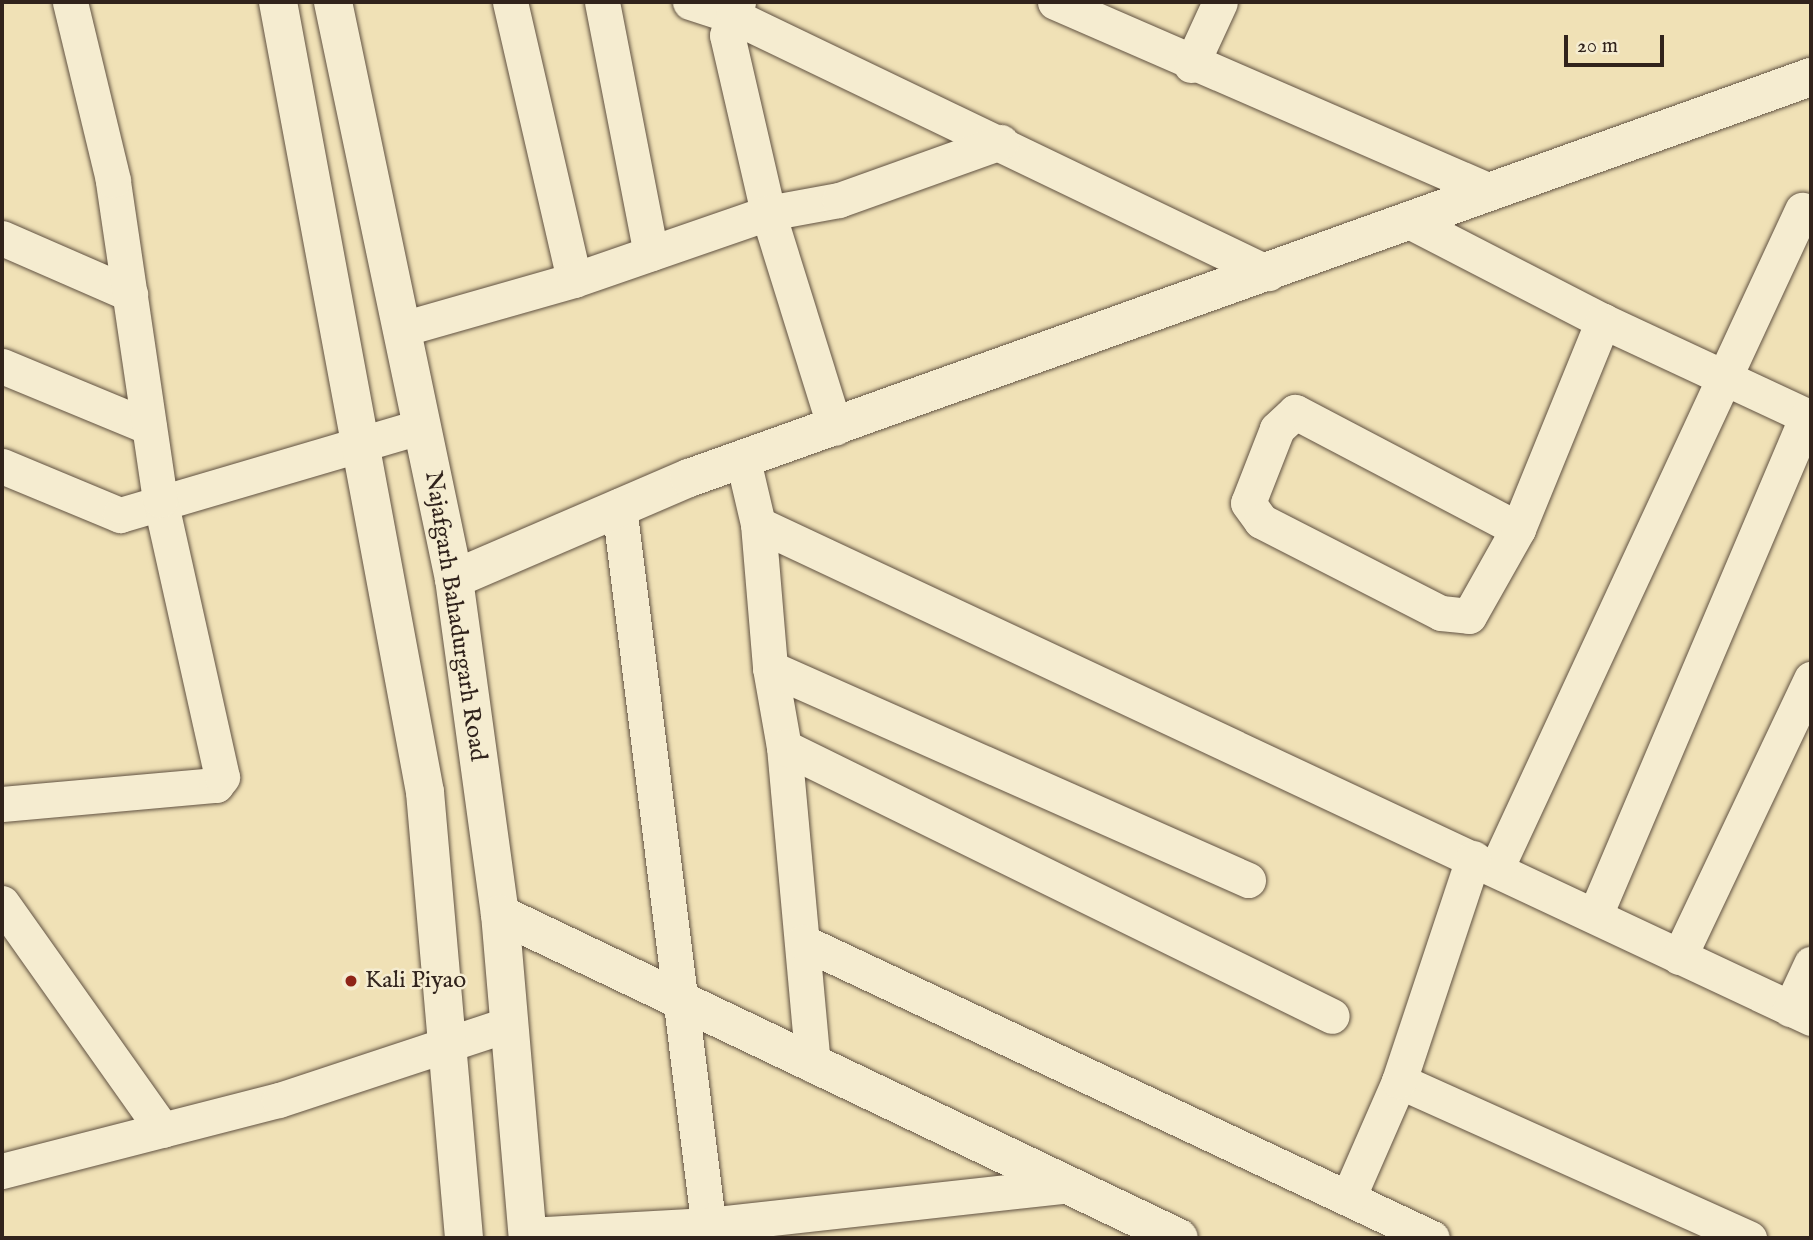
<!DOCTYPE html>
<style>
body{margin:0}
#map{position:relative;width:1813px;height:1240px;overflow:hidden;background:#f0e1b6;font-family:"IM FELL English",serif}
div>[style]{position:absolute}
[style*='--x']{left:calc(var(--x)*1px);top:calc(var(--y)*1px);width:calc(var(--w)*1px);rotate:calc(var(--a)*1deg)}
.roads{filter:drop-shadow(0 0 2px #615242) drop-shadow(0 0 2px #615242)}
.street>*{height:35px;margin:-17.5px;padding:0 17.5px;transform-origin:17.5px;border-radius:17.5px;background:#f5ecd0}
.secondary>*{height:38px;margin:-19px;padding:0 19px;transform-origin:19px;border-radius:19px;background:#f5ecd0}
.dots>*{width:19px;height:19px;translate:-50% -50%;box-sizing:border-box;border:4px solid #f5ecd0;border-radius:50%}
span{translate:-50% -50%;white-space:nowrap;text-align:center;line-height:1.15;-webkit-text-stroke:5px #f5ecd0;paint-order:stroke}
.street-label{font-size:24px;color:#31231c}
.poi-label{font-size:24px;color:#31231c}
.left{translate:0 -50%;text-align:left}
.frame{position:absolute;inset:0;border:4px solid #31231c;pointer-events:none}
.scale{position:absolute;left:1564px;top:35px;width:100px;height:32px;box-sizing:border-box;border:4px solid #31231c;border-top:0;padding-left:9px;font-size:21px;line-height:24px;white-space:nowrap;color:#31231c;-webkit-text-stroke:5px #f5ecd0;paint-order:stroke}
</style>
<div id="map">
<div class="roads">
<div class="street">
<div style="--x:510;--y:2;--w:285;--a:77"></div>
<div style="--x:602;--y:2;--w:256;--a:79"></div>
<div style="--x:690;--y:2;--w:45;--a:18"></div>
<div style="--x:733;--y:16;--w:594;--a:25.66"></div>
<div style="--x:738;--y:2;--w:35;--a:108"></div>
<div style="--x:727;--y:35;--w:183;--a:77"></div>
<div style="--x:768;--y:213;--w:225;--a:72.7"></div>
<div style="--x:1055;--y:2;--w:476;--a:23.5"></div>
<div style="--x:1191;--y:65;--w:69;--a:-65.3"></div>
<div style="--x:1411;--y:222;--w:216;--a:27.3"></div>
<div style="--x:1603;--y:321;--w:230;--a:25"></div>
<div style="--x:2;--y:238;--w:140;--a:23.6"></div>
<div style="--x:402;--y:329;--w:179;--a:-15.9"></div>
<div style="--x:574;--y:280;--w:205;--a:-19.1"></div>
<div style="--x:768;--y:213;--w:72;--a:-10.4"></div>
<div style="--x:839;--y:200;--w:172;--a:-19.7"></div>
<div style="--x:2;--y:366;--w:159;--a:22.5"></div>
<div style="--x:743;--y:460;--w:66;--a:76.8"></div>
<div style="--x:758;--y:524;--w:144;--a:85.2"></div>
<div style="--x:770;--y:668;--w:80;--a:80"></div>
<div style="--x:784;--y:747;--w:319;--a:84.8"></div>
<div style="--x:2;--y:466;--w:128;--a:22.6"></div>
<div style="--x:120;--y:515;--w:315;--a:-16.4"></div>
<div style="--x:619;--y:506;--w:738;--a:82.91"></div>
<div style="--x:758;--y:524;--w:1163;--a:25.13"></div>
<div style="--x:1518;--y:529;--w:252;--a:-152.3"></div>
<div style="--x:1295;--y:412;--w:25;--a:137"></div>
<div style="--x:1277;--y:429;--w:79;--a:111.4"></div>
<div style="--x:1248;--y:503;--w:22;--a:54"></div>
<div style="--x:1261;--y:521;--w:202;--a:27.1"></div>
<div style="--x:1441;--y:613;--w:28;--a:6"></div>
<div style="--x:1469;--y:616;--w:100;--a:-60.6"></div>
<div style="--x:1518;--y:529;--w:225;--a:-67.8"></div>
<div style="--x:770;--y:668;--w:523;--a:23.92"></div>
<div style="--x:784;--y:747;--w:610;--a:26.15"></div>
<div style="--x:2;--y:804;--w:215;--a:-5.1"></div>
<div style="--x:216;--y:785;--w:10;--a:-53"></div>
<div style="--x:222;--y:777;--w:284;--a:-102.6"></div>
<div style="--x:160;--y:500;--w:323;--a:-98.4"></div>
<div style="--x:113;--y:180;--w:183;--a:-103.6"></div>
<div style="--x:1496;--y:869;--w:727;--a:-65.09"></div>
<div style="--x:2;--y:903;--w:278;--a:54.7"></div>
<div style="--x:1595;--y:915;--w:542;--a:-66.98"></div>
<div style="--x:803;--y:942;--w:695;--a:25.2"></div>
<div style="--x:1679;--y:957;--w:308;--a:-64.6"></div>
<div style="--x:1790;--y:1009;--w:50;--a:-65"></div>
<div style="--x:1399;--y:1081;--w:384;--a:24.2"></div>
<div style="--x:2;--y:1171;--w:286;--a:-14.4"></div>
<div style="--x:279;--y:1100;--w:242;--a:-18.3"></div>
<div style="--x:1348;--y:1198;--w:128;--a:-66.4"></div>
<div style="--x:1399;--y:1081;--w:235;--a:-71.6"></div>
<div style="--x:528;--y:1235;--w:180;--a:-3.2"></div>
<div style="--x:708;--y:1225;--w:362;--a:-6.3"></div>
</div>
<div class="secondary">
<div style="--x:278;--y:2;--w:804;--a:79.46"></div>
<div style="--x:425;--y:792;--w:448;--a:85"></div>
<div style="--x:333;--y:2;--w:590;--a:78.16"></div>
<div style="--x:454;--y:579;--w:338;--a:82.2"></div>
<div style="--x:500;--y:914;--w:325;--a:85.1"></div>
<div style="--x:454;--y:579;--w:256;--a:-23.3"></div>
<div style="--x:689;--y:478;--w:1192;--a:-19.67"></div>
<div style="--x:500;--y:914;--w:752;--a:25.51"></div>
</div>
</div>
<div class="dots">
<div style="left:351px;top:981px;background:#8f2418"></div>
</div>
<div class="street-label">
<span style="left:455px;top:616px;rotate:81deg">Najafgarh Bahadurgarh Road</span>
</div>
<div class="poi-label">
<span class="left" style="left:365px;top:981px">Kali Piyao</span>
</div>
<div class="frame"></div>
<div class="scale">20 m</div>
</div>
